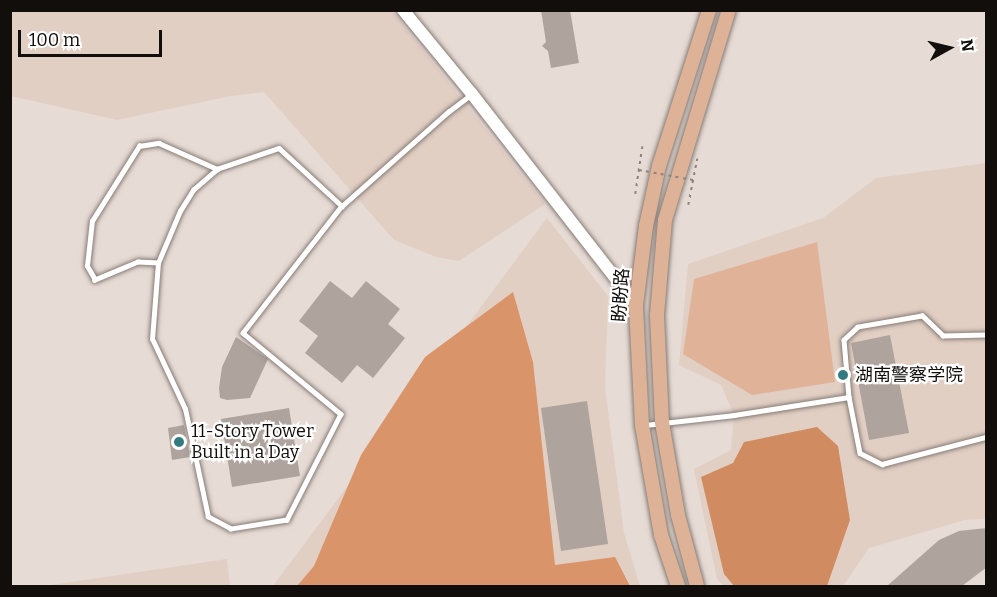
<!DOCTYPE html>
<meta charset="utf-8">
<style>
body{margin:0}
#map{position:relative;width:997px;height:597px;overflow:hidden;background:#e7dbd5;font-family:Bitter,"Noto Sans SC",serif}
div>[style]{position:absolute}
[style*='--x']{left:calc(var(--x)*1px);top:calc(var(--y)*1px);width:calc(var(--w)*1px);rotate:calc(var(--a)*1deg)}
.built>*{inset:0;background:#e2cfc4}
.green>*{inset:0;background:#e0b297}
.forest>*{inset:0;background:#da946a}
.water>*{inset:0;background:#d08b61}
.building>*{inset:0;background:#aea39d}
.path>*{height:1.5px;margin-top:-0.75px;transform-origin:0;background:repeating-linear-gradient(90deg,#8c837f 0 3px,transparent 0 7.5px)}
.roads{filter:drop-shadow(0 0 2px #867c76) drop-shadow(0 0 2px #867c76)}
.lane>*{height:4.5px;margin:-2.25px;padding:0 2.25px;transform-origin:2.25px;border-radius:2.25px;background:#fff}
.secondary>*{height:12px;margin:-6px;padding:0 6px;transform-origin:6px;border-radius:6px;background:#fff}
.primary>*{height:14px;margin:-7px;padding:0 7px;transform-origin:7px;border-radius:7px;background:#ddb297}
.path-bridge>*{height:1.5px;margin-top:-0.75px;transform-origin:0;background:repeating-linear-gradient(90deg,#8c837f 0 3px,transparent 0 7.5px)}
.dots>*{width:16px;height:16px;translate:-50% -50%;box-sizing:border-box;border:3px solid #fff;border-radius:50%}
span{translate:-50% -50%;white-space:nowrap;text-align:center;line-height:1.15;-webkit-text-stroke:4.5px #fff;paint-order:stroke}
.street-label{font-size:18px;color:#120e0c}
.poi-label{font-size:18px;color:#120e0c}
.left{translate:0 -50%;text-align:left}
.frame{position:absolute;inset:0;border:12px solid #120e0c;pointer-events:none}
.north{position:absolute;left:919px;top:18px;width:60px;height:60px;-webkit-text-stroke:4px #fff;paint-order:stroke;rotate:82deg;font-size:16px;font-weight:700;line-height:24px;text-align:center;color:#120e0c}
.north::after{content:'';display:block;margin:auto;width:21px;height:27px;background:#120e0c;clip-path:polygon(50% 0,100% 100%,50% 72%,0 100%)}
.scale{position:absolute;left:18px;top:30px;width:144px;height:27px;box-sizing:border-box;border:3px solid #120e0c;border-top:0;padding-left:8px;font-size:18px;line-height:21px;white-space:nowrap;color:#120e0c;-webkit-text-stroke:4px #fff;paint-order:stroke}
</style>
<div id="map">
<div class="built">
<div style="clip-path:polygon(11px 11px,392px 11px,545px 204px,459px 261px,436px 257px,394px 240px,264px 92px,231px 96px,117px 120px,11px 96px)"></div>
<div style="clip-path:polygon(986px 163px,986px 519px,965px 520px,869px 548px,843px 586px,724px 586px,717px 579px,694px 469px,731px 450px,734px 415px,721px 385px,679px 365px,688px 264px,823px 218px,876px 178px)"></div>
<div style="clip-path:polygon(547px 218px,608px 296px,605px 387px,624px 533px,640px 586px,273px 586px)"></div>
<div style="clip-path:polygon(227px 559px,230px 586px,44px 586px)"></div>
</div>
<div class="green">
<div style="clip-path:polygon(817px 242px,835px 382px,752px 395px,683px 354px,694px 279px)"></div>
</div>
<div class="forest">
<div style="clip-path:polygon(513px 292px,533px 362px,555px 565px,615px 557px,630px 586px,297px 586px,314px 566px,361px 455px,425px 357px)"></div>
</div>
<div class="water">
<div style="clip-path:polygon(817px 427px,838px 446px,850px 520px,827px 586px,734px 586px,724px 574px,701px 477px,733px 463px,744px 442px)"></div>
</div>
<div class="building">
<div style="clip-path:polygon(541px 10px,570px 10px,579px 63px,551px 68px,548px 51px,542px 46px,546px 42px)"></div>
<div style="clip-path:polygon(330px 281px,352px 298px,366px 281px,400px 309px,388px 324px,405px 338px,373px 378px,357px 365px,342px 383px,305px 353px,318px 336px,299px 321px)"></div>
<div style="clip-path:polygon(890px 335px,909px 433px,869px 440px,851px 343px)"></div>
<div style="clip-path:polygon(236px 337px,268px 359px,250px 398px,227px 400px,220px 398px,219px 388px,222px 367px)"></div>
<div style="clip-path:polygon(587px 401px,608px 544px,561px 551px,541px 408px)"></div>
<div style="clip-path:polygon(289px 408px,300px 476px,232px 487px,221px 419px)"></div>
<div style="clip-path:polygon(184px 425px,190px 457px,172px 460px,168px 428px)"></div>
<div style="clip-path:polygon(987px 528px,987px 567px,962px 586px,887px 586px,939px 540px,959px 531px)"></div>
</div>
<div class="path">
<div style="--x:635;--y:194;--w:48;--a:-81.5"></div>
<div style="--x:688;--y:205;--w:47;--a:-78.9"></div>
</div>
<div class="roads">
<div class="lane">
<div style="--x:342;--y:206;--w:161;--a:127.9"></div>
<div style="--x:243;--y:333;--w:127;--a:39.6"></div>
<div style="--x:341;--y:414;--w:119;--a:117"></div>
<div style="--x:287;--y:520;--w:57;--a:170.9"></div>
<div style="--x:231;--y:529;--w:26;--a:-152"></div>
<div style="--x:208;--y:517;--w:110;--a:-102"></div>
<div style="--x:185;--y:409;--w:77;--a:-115.2"></div>
<div style="--x:152;--y:339;--w:76;--a:-85.5"></div>
<div style="--x:158;--y:263;--w:56;--a:-67.1"></div>
<div style="--x:180;--y:211;--w:25;--a:-58"></div>
<div style="--x:193;--y:190;--w:32;--a:-41"></div>
<div style="--x:217;--y:169;--w:65;--a:-18.7"></div>
<div style="--x:279;--y:148;--w:86;--a:42.6"></div>
<div style="--x:342;--y:206;--w:142;--a:-41.6"></div>
<div style="--x:448;--y:112;--w:30;--a:-37"></div>
<div style="--x:158;--y:263;--w:20;--a:-177"></div>
<div style="--x:138;--y:262;--w:47;--a:157.3"></div>
<div style="--x:95;--y:280;--w:16;--a:-120"></div>
<div style="--x:87;--y:266;--w:45;--a:-83.7"></div>
<div style="--x:92;--y:221;--w:89;--a:-57.9"></div>
<div style="--x:139;--y:146;--w:20;--a:-9"></div>
<div style="--x:159;--y:143;--w:64;--a:24.1"></div>
<div style="--x:986;--y:335;--w:43;--a:178.7"></div>
<div style="--x:943;--y:336;--w:29;--a:-136"></div>
<div style="--x:922;--y:316;--w:65;--a:170.2"></div>
<div style="--x:858;--y:327;--w:19;--a:137"></div>
<div style="--x:844;--y:340;--w:57;--a:85"></div>
<div style="--x:849;--y:397;--w:57;--a:78.9"></div>
<div style="--x:860;--y:453;--w:25;--a:27"></div>
<div style="--x:882;--y:464;--w:107;--a:-14.6"></div>
<div style="--x:645;--y:425;--w:90;--a:-6.4"></div>
<div style="--x:734;--y:415;--w:116;--a:-8.9"></div>
</div>
<div class="secondary">
<div style="--x:403;--y:10;--w:109;--a:50.6"></div>
<div style="--x:472;--y:94;--w:267;--a:52.1"></div>
</div>
<div class="primary">
<div style="--x:678;--y:586;--w:54;--a:-108.4"></div>
<div style="--x:661;--y:535;--w:112;--a:-99.8"></div>
<div style="--x:642;--y:425;--w:120;--a:-92.9"></div>
<div style="--x:636;--y:305;--w:80;--a:-82.8"></div>
<div style="--x:646;--y:226;--w:61;--a:-77.8"></div>
<div style="--x:659;--y:166;--w:164;--a:-72.2"></div>
<div style="--x:697;--y:586;--w:73;--a:-105"></div>
<div style="--x:678;--y:515;--w:94;--a:-99.8"></div>
<div style="--x:662;--y:422;--w:107;--a:-92.7"></div>
<div style="--x:657;--y:315;--w:95;--a:-85.2"></div>
<div style="--x:665;--y:220;--w:220;--a:-73.1"></div>
</div>
</div>
<div class="path-bridge">
<div style="--x:639;--y:170;--w:55;--a:10.5"></div>
</div>
<div class="dots">
<div style="left:843px;top:375px;background:#327b80"></div>
<div style="left:179px;top:442px;background:#327b80"></div>
</div>
<div class="street-label">
<span style="left:621px;top:295px;rotate:-86deg">盼盼路</span>
</div>
<div class="poi-label">
<span class="left" style="left:855px;top:375px">湖南警察学院</span>
<span class="left" style="left:191px;top:442px">11-Story Tower<br>Built in a Day</span>
</div>
<div class="frame"></div>
<div class="north">N</div>
<div class="scale">100 m</div>
</div>
